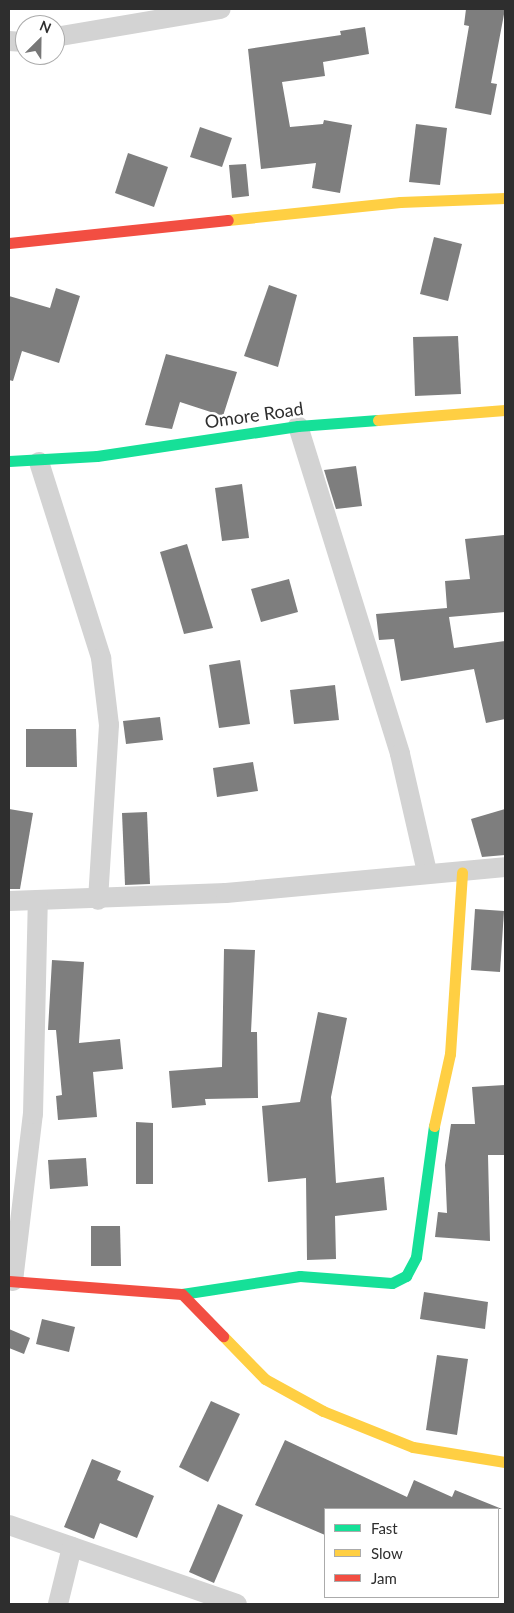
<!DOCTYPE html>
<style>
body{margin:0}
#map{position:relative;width:514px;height:1613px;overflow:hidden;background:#fff;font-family:Lato,sans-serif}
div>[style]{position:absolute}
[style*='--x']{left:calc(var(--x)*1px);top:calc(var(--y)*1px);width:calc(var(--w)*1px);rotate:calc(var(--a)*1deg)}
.building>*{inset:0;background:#7e7e7e}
.street>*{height:20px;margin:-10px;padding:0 10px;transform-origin:10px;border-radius:10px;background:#d3d3d3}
.fast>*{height:11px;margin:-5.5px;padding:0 5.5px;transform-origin:5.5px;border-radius:5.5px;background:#16e098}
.slow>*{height:11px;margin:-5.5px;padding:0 5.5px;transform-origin:5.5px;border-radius:5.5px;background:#ffcf43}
.jam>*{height:11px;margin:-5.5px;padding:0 5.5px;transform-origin:5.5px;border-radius:5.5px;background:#f24e42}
span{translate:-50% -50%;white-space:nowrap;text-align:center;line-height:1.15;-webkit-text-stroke:5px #fff;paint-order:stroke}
.street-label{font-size:18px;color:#2e2e2e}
.frame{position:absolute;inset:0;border:10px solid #2e2e2e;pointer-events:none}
.legend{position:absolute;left:324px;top:1508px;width:175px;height:90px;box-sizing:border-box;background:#fff;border:1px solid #ababab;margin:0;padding:6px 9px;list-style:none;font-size:15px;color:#2e2e2e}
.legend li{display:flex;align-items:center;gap:10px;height:25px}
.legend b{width:25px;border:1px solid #ababab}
.north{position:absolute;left:15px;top:15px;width:50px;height:50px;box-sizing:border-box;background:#fff;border:1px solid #ababab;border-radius:50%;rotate:23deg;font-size:14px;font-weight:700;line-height:20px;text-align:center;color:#2e2e2e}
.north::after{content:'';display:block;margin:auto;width:18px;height:22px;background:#777;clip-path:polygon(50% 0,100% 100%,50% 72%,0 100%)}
</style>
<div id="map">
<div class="building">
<div style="clip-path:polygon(466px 9px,505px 9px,491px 83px,497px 84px,491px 115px,455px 108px,469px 26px,464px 25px)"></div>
<div style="clip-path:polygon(365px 27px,369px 54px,323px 62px,325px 76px,282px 82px,290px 127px,323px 124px,324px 120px,352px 125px,340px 193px,312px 188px,316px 163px,261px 169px,248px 49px,341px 35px,340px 31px)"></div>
<div style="clip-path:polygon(416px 124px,447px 128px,440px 185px,409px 182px)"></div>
<div style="clip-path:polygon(200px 127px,232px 138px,222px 167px,190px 157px)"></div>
<div style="clip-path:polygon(128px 153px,168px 167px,154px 207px,115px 193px)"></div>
<div style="clip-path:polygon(246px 164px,249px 196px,232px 198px,229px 165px)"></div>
<div style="clip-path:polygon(434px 237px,462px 244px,448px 301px,420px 294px)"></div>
<div style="clip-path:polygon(269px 285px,297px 295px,278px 367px,244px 356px)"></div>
<div style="clip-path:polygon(56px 288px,80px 296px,59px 363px,22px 351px,13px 381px,9px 380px,9px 296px,50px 308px)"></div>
<div style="clip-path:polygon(458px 336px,461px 394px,415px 396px,413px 337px)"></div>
<div style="clip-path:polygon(166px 354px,237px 372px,223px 416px,180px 402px,172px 429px,145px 425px)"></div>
<div style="clip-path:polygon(356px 466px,362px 506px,336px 509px,324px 470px)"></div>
<div style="clip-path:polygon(242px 484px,249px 538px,222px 541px,215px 488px)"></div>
<div style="clip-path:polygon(504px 535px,505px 612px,449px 617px,454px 648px,505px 641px,505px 719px,486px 723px,474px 669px,401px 681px,394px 639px,379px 640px,376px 614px,447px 608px,445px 581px,470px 579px,465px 539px)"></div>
<div style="clip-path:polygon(187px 544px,213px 628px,184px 634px,160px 552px)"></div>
<div style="clip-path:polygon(289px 579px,298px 612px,261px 622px,251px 589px)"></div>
<div style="clip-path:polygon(240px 660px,250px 724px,219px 728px,209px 665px)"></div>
<div style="clip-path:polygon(335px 685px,339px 720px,294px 724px,290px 690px)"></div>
<div style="clip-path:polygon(160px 717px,163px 740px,126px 744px,123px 721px)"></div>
<div style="clip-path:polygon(26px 729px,76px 729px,77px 767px,26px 767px)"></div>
<div style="clip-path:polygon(253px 762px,258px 791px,217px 797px,213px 768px)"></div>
<div style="clip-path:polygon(9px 809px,33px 813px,20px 889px,9px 889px)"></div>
<div style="clip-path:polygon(505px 809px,505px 855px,482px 857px,471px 819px)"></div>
<div style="clip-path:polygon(147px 812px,150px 884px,125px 885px,122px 813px)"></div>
<div style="clip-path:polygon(475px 909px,504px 911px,500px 972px,471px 970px)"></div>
<div style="clip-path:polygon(224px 949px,255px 950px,251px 1032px,257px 1032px,258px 1098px,205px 1099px,206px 1105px,172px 1108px,169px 1071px,222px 1067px)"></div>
<div style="clip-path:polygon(52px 960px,84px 962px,79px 1043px,120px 1039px,123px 1069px,93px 1072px,97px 1117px,58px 1120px,56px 1096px,62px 1095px,56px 1030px,48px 1030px)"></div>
<div style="clip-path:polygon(318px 1012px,347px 1018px,331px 1097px,336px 1183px,384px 1177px,387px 1210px,335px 1216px,336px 1259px,307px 1260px,306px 1178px,268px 1182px,262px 1106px,300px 1102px)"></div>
<div style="clip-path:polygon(505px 1085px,505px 1155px,488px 1155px,490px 1241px,435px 1237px,438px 1212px,447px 1213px,445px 1165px,451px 1124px,475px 1124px,472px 1087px)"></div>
<div style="clip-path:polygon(136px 1122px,153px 1123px,153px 1184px,136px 1184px)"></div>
<div style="clip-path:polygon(86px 1158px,88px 1186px,50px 1189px,48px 1160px)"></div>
<div style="clip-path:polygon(91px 1226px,120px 1226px,121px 1266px,91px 1266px)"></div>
<div style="clip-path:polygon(424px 1292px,488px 1302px,485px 1329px,420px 1319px)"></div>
<div style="clip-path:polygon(42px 1319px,75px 1327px,69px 1352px,36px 1344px)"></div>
<div style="clip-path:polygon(9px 1329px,30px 1338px,24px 1354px,9px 1348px)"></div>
<div style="clip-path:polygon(437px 1355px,468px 1359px,457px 1435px,426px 1430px)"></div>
<div style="clip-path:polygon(211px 1401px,240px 1414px,208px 1482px,179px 1467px)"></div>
<div style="clip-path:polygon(285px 1440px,407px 1497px,414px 1480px,452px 1497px,455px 1490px,502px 1509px,325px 1509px,325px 1535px,255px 1505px)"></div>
<div style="clip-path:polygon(92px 1459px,121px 1471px,117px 1480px,154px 1496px,137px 1538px,100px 1523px,94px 1539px,64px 1527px)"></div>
<div style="clip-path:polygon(218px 1504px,243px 1515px,214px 1583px,189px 1572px)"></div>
</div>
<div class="street">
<div style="--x:55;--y:37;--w:168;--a:-9.6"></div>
<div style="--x:9;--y:41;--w:16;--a:4"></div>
<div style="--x:298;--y:426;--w:343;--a:72.7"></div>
<div style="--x:400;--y:754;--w:121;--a:77.1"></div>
<div style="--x:39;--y:462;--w:206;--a:72.4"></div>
<div style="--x:101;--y:658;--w:67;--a:83.2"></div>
<div style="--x:109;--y:725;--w:175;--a:93.6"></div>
<div style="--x:9;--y:901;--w:217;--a:-2.1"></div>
<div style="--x:226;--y:893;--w:280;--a:-5.3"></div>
<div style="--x:13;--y:1281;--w:168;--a:-83.2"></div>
<div style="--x:33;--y:1114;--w:213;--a:-88.7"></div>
<div style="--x:9;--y:1525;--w:241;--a:19.1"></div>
<div style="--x:58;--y:1604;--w:59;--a:-76.2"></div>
</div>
<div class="fast">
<div style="--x:9;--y:461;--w:88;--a:-3.3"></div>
<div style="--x:97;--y:456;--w:203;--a:-8.5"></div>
<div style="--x:298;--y:426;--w:80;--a:-4.3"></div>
<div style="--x:182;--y:1294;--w:119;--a:-8.7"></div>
<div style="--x:300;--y:1276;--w:92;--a:4.4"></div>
<div style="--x:392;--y:1283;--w:16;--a:-27"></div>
<div style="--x:406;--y:1276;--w:21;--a:-62"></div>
<div style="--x:416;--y:1257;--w:132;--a:-82.2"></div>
</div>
<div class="slow">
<div style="--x:228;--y:220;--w:173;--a:-6"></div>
<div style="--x:400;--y:202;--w:105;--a:-2.2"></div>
<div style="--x:378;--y:420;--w:127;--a:-4.5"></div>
<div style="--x:434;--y:1126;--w:74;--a:-77.5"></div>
<div style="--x:450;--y:1054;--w:182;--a:-86.2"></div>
<div style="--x:223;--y:1336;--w:60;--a:45.7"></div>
<div style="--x:265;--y:1379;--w:66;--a:28.9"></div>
<div style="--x:323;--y:1411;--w:97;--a:21.8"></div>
<div style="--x:413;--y:1447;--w:93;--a:9.3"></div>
</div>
<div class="jam">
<div style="--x:9;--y:243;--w:220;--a:-6"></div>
<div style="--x:9;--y:1281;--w:173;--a:4.3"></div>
<div style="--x:182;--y:1294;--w:59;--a:45.7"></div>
</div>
<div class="street-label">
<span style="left:254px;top:415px;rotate:-8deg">Omore Road</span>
</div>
<div class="frame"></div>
<ul class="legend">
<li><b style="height:6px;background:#16e098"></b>Fast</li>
<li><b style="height:6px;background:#ffcf43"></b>Slow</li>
<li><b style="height:6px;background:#f24e42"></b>Jam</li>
</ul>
<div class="north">N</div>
</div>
